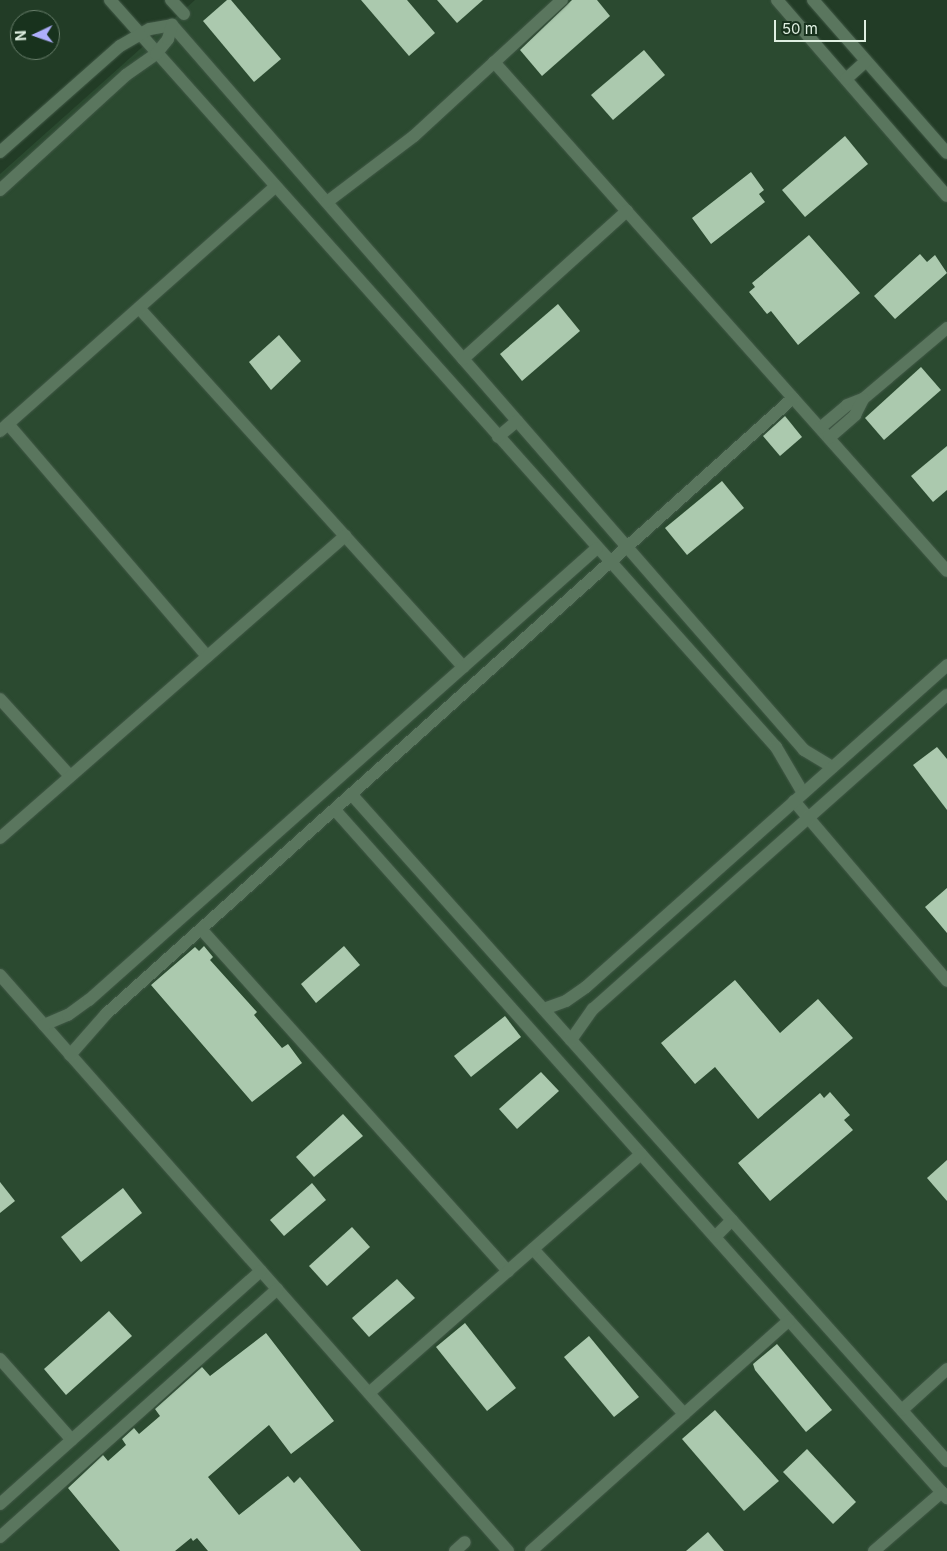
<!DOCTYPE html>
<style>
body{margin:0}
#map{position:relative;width:947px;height:1551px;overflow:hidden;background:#223c26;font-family:Inter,sans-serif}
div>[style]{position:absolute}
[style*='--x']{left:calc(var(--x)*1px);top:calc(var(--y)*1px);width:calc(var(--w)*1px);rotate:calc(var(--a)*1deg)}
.built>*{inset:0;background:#2b4a30}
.building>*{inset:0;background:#abc9ae}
.roads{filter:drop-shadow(0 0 1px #415846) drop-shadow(0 0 1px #415846)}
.minor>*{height:12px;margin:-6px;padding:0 6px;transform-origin:6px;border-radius:6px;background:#5a765e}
span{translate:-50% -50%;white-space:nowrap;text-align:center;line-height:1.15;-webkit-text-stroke:5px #18321d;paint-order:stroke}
.north{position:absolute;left:10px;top:10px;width:50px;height:50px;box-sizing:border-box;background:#18321d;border:1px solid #687e6b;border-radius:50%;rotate:267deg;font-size:14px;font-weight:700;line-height:20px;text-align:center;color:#dfefe1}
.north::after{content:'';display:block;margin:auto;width:18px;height:22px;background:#aeaefb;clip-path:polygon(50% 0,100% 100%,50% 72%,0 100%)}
.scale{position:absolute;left:774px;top:20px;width:92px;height:22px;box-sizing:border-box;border:2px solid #dfefe1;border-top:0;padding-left:6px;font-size:15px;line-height:18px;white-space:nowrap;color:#dfefe1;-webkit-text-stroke:4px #18321d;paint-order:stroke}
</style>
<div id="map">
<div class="built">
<div style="clip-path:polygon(195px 0,773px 0,947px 198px,947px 1551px,0 1551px,0 174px)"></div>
</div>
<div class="building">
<div style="clip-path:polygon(227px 0,231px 0,281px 59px,254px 82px,203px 21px)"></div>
<div style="clip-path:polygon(361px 0,407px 0,435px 33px,409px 56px)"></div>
<div style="clip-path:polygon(437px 0,483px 0,457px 23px)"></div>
<div style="clip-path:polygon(572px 0,597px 0,610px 16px,542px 76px,520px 50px)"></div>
<div style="clip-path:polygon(644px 50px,665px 75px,613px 120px,591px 95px)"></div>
<div style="clip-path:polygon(845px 136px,868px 164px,805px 217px,782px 190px)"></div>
<div style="clip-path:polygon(751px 172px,764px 190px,759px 194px,765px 202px,711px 244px,692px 218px)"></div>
<div style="clip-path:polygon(809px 235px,860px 293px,798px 345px,771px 311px,767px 314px,749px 292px,755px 287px,752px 283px)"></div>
<div style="clip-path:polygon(920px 254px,927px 262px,935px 255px,947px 273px,895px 319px,874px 296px)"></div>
<div style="clip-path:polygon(558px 304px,580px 331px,522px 381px,500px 354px)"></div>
<div style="clip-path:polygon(279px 335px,301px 361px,271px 390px,249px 362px)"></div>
<div style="clip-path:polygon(921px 367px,941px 390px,884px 440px,865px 418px)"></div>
<div style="clip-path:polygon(785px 416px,802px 437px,780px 456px,763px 436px)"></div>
<div style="clip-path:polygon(947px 446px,947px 490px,933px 502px,911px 476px)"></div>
<div style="clip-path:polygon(722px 481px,744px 508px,687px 555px,665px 528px)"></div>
<div style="clip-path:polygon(937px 747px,947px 759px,947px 810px,913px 765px)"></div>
<div style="clip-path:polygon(947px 888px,947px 933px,925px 907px)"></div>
<div style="clip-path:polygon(204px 946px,213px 957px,210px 960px,257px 1012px,254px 1015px,282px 1048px,288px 1044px,302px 1063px,252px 1102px,151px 985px,195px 947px,199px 951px)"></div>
<div style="clip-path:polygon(344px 946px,360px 965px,316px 1003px,301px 984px)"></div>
<div style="clip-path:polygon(735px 980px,780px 1033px,818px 999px,853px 1038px,758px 1119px,715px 1067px,695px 1084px,661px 1043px)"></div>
<div style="clip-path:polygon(505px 1016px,521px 1037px,471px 1077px,454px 1056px)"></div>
<div style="clip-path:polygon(541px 1072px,559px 1091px,517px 1129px,499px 1109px)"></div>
<div style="clip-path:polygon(830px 1092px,850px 1115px,844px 1120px,853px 1130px,770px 1201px,738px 1163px,820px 1093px,824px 1098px)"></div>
<div style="clip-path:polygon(343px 1114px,363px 1136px,314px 1177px,296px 1157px)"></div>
<div style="clip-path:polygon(947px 1160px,947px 1201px,927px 1178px)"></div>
<div style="clip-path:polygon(0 1182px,15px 1201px,0 1213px)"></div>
<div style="clip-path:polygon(312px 1183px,326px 1200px,284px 1236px,270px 1220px)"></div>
<div style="clip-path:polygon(123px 1188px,142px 1213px,81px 1262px,61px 1237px)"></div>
<div style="clip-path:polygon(352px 1227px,370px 1247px,327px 1286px,309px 1266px)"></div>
<div style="clip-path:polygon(397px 1279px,415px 1298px,369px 1337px,352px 1318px)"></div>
<div style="clip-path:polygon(109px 1311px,132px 1336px,66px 1395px,44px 1369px)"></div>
<div style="clip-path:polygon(465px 1323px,516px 1388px,487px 1411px,436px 1347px)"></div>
<div style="clip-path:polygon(266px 1333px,334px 1421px,291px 1454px,269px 1425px,208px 1477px,239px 1515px,288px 1476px,294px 1483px,300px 1477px,361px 1551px,208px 1551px,197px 1538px,193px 1541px,191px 1538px,175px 1551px,120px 1551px,68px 1488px,103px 1455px,108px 1461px,126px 1445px,122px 1439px,134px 1428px,139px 1434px,160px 1416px,155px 1409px,202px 1367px,210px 1376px)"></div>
<div style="clip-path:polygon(589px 1336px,639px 1397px,614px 1417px,564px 1357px)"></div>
<div style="clip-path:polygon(777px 1344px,832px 1410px,806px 1432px,755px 1370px,753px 1364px)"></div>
<div style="clip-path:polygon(715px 1410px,779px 1481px,744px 1511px,682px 1439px)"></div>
<div style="clip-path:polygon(807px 1449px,856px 1502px,833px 1524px,783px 1472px)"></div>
<div style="clip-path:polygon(708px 1532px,724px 1551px,686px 1551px)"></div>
</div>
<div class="roads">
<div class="minor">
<div style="--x:110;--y:0;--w:1001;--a:48.28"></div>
<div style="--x:776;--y:747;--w:53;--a:59.6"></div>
<div style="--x:171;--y:0;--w:19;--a:47"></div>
<div style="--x:777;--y:0;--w:259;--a:49.1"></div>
<div style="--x:813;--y:0;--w:203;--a:48.8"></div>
<div style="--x:172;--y:25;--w:962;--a:48.92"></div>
<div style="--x:804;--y:750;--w:33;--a:31"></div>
<div style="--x:494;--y:62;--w:681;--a:48.33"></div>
<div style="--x:846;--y:79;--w:27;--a:-42"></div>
<div style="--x:0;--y:152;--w:160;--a:-41.5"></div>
<div style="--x:120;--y:46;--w:34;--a:-30"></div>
<div style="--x:150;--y:29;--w:22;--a:-10"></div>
<div style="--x:0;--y:190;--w:171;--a:-42.4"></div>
<div style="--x:126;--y:75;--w:37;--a:-35"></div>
<div style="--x:156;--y:54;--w:19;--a:-51"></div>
<div style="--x:168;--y:39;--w:15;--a:-74"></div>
<div style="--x:327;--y:202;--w:109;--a:-37.2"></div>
<div style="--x:414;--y:136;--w:201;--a:-42.6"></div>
<div style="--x:139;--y:308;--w:484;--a:47.9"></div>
<div style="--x:463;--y:359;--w:221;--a:-42.1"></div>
<div style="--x:8;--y:424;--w:306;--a:49.4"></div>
<div style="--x:820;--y:428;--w:35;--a:-40"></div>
<div style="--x:847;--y:405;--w:17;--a:-21"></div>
<div style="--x:863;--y:399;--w:110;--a:-40.2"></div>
<div style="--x:0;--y:431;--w:368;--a:-41.6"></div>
<div style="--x:498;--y:437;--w:25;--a:-40"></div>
<div style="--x:829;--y:438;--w:35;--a:-41"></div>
<div style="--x:855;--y:415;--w:18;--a:-63"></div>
<div style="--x:0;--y:699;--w:104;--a:47.7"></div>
<div style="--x:352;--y:795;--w:893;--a:48.22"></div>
<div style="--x:794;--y:801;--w:236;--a:49.6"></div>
<div style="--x:335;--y:810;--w:921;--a:48.35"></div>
<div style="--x:0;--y:838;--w:459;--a:-41.2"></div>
<div style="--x:201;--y:929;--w:460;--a:48.1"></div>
<div style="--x:0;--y:975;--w:768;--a:48.59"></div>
<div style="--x:544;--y:1009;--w:23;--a:-20"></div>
<div style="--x:566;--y:1001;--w:24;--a:-35"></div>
<div style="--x:586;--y:987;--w:484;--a:-41.7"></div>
<div style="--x:44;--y:1025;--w:26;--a:-23"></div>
<div style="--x:68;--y:1015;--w:26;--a:-36"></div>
<div style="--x:89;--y:1000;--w:680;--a:-41.66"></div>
<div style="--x:571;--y:1040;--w:38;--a:-55"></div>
<div style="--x:593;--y:1009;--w:473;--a:-41.6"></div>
<div style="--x:70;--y:1055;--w:55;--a:-48.7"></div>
<div style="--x:106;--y:1014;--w:923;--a:-41.88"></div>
<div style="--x:715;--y:1237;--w:24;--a:-45"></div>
<div style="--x:533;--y:1249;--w:224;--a:47.5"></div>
<div style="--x:0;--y:1359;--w:108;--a:48.4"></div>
<div style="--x:369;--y:1393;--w:362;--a:-41.3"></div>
<div style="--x:902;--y:1410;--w:61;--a:-42.3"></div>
<div style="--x:0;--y:1504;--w:350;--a:-41.8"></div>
<div style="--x:0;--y:1537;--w:372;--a:-41.8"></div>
<div style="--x:455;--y:1551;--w:13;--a:-42"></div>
<div style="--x:531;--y:1551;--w:346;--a:-41.8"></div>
<div style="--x:874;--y:1551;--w:90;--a:-40.9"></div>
</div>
</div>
<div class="north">N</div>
<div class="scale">50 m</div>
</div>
